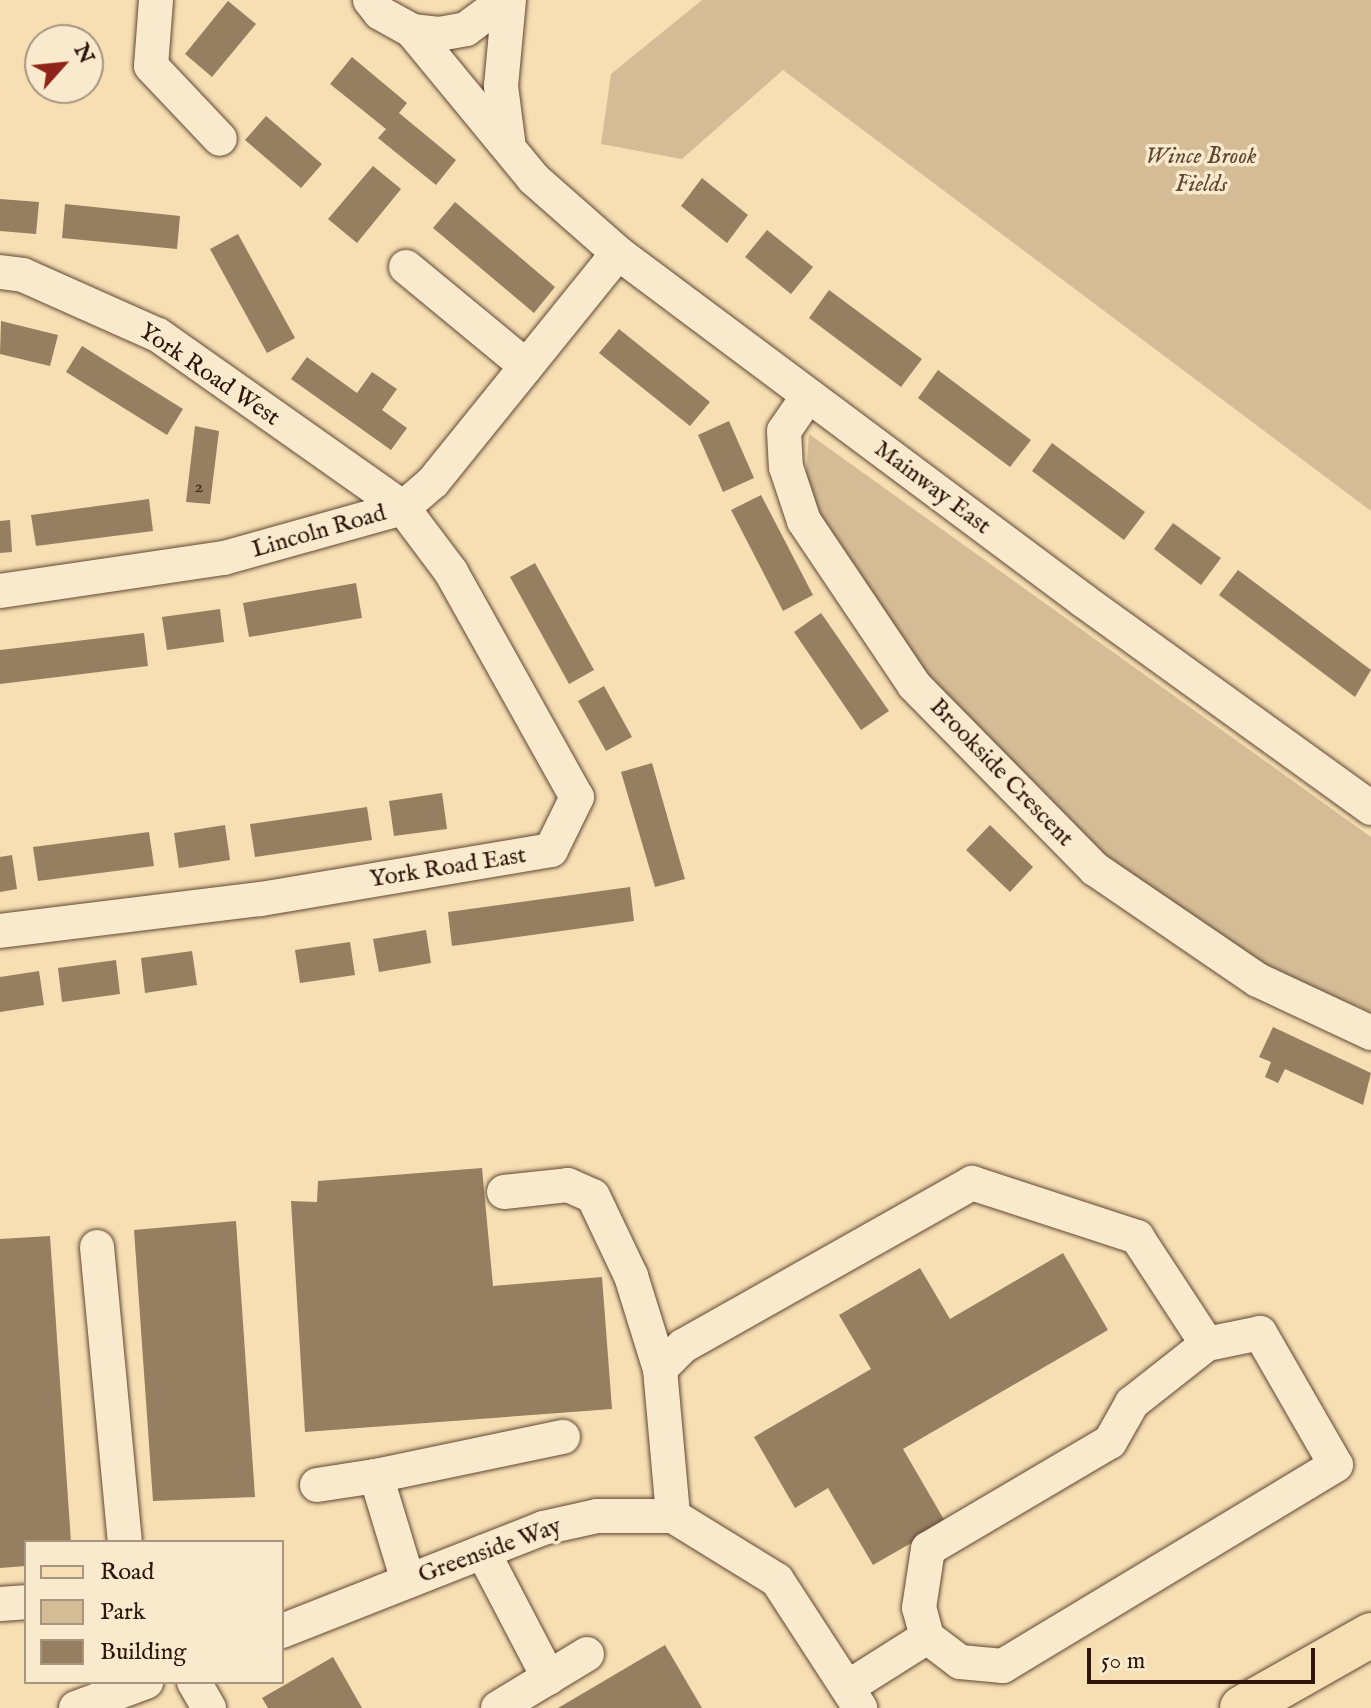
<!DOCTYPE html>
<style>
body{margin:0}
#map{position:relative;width:1371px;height:1708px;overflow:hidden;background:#f6dfb3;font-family:"IM FELL English",serif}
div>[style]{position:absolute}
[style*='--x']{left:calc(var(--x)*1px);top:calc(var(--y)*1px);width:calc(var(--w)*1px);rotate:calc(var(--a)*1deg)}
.green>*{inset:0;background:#d4bd96}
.building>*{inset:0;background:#967e61}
.roads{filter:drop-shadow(0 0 2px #614834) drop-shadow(0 0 2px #614834)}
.minor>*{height:34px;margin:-17px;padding:0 17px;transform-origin:17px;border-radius:17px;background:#f9eace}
.major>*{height:44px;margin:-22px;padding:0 22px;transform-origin:22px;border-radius:22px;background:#f6dfb3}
span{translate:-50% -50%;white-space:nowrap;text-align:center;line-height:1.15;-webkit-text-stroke:7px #f9eace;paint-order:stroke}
.number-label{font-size:20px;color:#492f1f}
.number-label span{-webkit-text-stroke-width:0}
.park-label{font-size:24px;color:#614733;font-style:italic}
.street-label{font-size:24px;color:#2f1509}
.legend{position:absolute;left:24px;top:1540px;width:260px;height:144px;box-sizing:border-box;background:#f9eace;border:2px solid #a8957f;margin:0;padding:10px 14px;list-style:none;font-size:24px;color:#2f1509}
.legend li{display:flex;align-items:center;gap:16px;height:40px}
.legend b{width:40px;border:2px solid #a8957f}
.north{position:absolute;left:24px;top:24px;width:80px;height:80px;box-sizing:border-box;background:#f9eace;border:2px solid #a8957f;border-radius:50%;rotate:63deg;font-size:22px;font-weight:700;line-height:32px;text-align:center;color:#2f1509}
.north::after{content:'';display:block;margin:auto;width:28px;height:36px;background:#8f2418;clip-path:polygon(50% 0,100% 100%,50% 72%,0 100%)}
.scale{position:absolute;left:1087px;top:1648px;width:228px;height:36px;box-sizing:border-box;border:4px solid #2f1509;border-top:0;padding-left:10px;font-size:24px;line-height:28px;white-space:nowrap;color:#2f1509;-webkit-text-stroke:6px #f9eace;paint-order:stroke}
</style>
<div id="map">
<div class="green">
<div style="clip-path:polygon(702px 0,1371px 0,1371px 511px,783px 70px,682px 159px,601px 144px,611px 74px)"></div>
<div style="clip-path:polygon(809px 434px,1371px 837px,1371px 1012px,1261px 966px,1061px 825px,890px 631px,804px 501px)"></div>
</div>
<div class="building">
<div style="clip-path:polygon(228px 1px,256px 24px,212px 77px,185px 54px)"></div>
<div style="clip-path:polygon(352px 57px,407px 103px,399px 113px,456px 160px,436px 185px,378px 138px,386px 129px,330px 84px)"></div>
<div style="clip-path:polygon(266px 116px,322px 164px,301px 188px,245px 140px)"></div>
<div style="clip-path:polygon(373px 166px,401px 189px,357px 243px,328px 219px)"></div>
<div style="clip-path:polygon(702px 178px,748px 215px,727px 243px,681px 206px)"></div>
<div style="clip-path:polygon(0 199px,39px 202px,36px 234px,0 231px)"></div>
<div style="clip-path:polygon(455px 202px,555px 287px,534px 313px,433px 228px)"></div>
<div style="clip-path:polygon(65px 204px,180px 216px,177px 249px,62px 238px)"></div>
<div style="clip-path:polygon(767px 230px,813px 267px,791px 294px,745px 257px)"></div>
<div style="clip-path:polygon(238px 234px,295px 338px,267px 353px,210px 249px)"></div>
<div style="clip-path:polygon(829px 290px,922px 359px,901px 387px,809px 318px)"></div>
<div style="clip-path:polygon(1px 321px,58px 335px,50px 366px,0 354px)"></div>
<div style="clip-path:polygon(619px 329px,710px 402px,690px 426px,599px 353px)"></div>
<div style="clip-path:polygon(82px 346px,183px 409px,167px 435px,66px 372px)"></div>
<div style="clip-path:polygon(307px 357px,357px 393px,372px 372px,397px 389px,382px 410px,407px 428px,391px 450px,291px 379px)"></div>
<div style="clip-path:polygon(938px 370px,1031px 440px,1010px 467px,918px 398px)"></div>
<div style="clip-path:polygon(729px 421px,754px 478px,723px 492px,698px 435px)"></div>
<div style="clip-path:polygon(195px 426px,219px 431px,210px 504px,186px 502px)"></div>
<div style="clip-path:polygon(1052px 443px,1145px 512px,1124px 540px,1032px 471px)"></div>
<div style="clip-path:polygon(761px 495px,813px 595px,783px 611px,731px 510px)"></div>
<div style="clip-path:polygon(149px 499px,153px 531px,36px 546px,31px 515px)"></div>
<div style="clip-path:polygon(10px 520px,12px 552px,0 553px,0 521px)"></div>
<div style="clip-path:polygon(1173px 523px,1221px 558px,1201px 585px,1154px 549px)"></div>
<div style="clip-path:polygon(535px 563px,594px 670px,569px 684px,510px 577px)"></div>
<div style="clip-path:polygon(1238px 570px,1371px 670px,1355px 697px,1219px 595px)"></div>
<div style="clip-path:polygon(356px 583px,362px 618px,249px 637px,243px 603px)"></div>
<div style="clip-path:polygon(220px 609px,224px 642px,167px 650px,162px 617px)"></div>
<div style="clip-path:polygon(821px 613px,889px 711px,861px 730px,794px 632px)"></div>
<div style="clip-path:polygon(144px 633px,148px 666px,0 684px,0 650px)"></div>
<div style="clip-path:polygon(604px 686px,632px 737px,606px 751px,578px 701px)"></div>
<div style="clip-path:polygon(652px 763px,685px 879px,655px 887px,621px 772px)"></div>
<div style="clip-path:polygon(442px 793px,447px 829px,394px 836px,389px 801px)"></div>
<div style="clip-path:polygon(367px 807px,372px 840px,255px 857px,250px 824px)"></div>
<div style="clip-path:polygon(225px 825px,230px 860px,179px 868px,174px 833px)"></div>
<div style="clip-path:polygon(990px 825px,1033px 867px,1010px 892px,966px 850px)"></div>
<div style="clip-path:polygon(149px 832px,154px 866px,38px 881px,33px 847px)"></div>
<div style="clip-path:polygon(12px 855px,17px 889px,0 892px,0 857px)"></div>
<div style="clip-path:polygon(630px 887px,634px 921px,452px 946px,448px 912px)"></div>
<div style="clip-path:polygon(426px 930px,431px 963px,379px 972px,373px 939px)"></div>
<div style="clip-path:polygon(350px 942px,355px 975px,300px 983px,295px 950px)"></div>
<div style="clip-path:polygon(192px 951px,197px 985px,145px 993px,141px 958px)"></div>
<div style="clip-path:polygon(116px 960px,120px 994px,62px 1002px,58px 968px)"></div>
<div style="clip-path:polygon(39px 971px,44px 1005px,0 1012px,0 977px)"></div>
<div style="clip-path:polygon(1273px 1027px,1371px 1073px,1363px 1105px,1285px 1069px,1278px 1083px,1265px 1077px,1271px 1062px,1259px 1057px)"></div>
<div style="clip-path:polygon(482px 1168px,493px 1286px,602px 1277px,612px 1409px,305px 1432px,291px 1201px,317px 1202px,318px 1181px)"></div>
<div style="clip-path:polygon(236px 1221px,255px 1497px,153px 1501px,134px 1230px)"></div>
<div style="clip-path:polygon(50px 1236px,71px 1542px,26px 1542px,26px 1566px,0 1568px,0 1239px)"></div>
<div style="clip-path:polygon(1063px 1253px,1108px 1330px,903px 1449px,946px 1523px,873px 1565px,828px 1488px,795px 1508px,754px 1437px,871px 1369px,839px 1315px,920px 1268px,950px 1319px)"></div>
<div style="clip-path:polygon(665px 1645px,702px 1708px,558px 1708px)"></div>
<div style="clip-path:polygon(333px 1657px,362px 1708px,268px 1708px,262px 1698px)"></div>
</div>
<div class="roads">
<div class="minor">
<div style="--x:156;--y:0;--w:66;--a:94.3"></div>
<div style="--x:151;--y:66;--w:100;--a:46.6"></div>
<div style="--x:370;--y:0;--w:16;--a:52"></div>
<div style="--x:380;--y:13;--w:37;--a:29"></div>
<div style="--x:412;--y:31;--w:27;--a:6"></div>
<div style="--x:439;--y:34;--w:27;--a:-10"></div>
<div style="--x:466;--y:29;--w:49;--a:-36.6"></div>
<div style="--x:412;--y:31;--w:192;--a:50.5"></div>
<div style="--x:534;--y:179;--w:112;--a:41.4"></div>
<div style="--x:618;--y:253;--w:582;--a:36.75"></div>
<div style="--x:1084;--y:601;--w:354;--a:35.8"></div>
<div style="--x:509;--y:148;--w:63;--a:-97.4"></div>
<div style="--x:501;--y:86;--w:86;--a:-84.7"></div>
<div style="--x:406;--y:267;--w:156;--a:39.5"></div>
<div style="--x:0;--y:272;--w:23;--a:7"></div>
<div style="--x:23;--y:275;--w:148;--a:24"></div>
<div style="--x:158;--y:335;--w:300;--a:35.2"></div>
<div style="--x:403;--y:508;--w:80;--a:53.1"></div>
<div style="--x:451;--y:572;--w:258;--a:60.8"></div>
<div style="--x:577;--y:797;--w:59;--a:116.1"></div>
<div style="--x:551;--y:850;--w:295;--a:170.4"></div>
<div style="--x:260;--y:899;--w:262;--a:173"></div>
<div style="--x:808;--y:396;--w:42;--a:124.4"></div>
<div style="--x:784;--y:431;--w:36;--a:87"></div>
<div style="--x:786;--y:467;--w:57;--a:71.6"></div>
<div style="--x:804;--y:521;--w:197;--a:56.1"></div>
<div style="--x:914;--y:685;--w:258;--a:45.5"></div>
<div style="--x:1095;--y:869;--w:197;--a:34.3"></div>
<div style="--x:1258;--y:980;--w:125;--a:25.1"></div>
<div style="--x:0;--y:591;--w:226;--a:-8.4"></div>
<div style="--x:224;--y:558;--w:186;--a:-15.6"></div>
<div style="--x:403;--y:508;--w:40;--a:-41"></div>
<div style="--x:433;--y:482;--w:294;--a:-51.1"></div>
<div style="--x:504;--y:1192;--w:64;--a:-6.2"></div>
<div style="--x:568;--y:1185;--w:27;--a:24"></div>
<div style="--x:593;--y:1196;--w:89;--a:64.6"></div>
<div style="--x:631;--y:1276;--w:97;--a:72.7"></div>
<div style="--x:660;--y:1369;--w:148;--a:84.9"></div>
<div style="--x:97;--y:1247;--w:296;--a:84.6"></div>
<div style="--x:660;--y:1369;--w:33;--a:-45"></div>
<div style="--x:683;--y:1346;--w:332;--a:-29.4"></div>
<div style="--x:972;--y:1183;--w:174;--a:18.1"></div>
<div style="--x:1137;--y:1237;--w:128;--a:56.8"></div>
<div style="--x:1207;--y:1344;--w:54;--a:-11.7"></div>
<div style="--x:1260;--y:1333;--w:152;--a:60.1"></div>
<div style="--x:1336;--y:1465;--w:389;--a:148.9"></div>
<div style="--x:1003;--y:1666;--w:43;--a:-174.7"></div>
<div style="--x:960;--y:1662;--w:41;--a:-142.9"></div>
<div style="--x:317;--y:1485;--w:60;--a:-8.7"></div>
<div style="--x:483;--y:1552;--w:142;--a:62.4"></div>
<div style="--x:408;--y:1581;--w:110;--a:-106.9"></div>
<div style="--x:376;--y:1476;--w:191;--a:-11.8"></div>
<div style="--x:0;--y:1604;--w:26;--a:-4"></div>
<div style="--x:282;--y:1631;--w:281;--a:-21.5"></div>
<div style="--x:543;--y:1528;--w:55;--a:-12.5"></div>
<div style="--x:597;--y:1516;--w:76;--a:0"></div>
<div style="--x:673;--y:1516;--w:122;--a:31.6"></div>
<div style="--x:777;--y:1580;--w:153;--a:57"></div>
<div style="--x:194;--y:1682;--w:30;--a:60"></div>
<div style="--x:848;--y:1687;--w:93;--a:-32.3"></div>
<div style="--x:927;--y:1637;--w:30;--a:-105"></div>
<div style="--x:919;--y:1608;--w:60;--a:-81.3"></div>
<div style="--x:928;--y:1549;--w:211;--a:-30.5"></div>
<div style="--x:1110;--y:1442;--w:45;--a:-60.6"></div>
<div style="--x:1132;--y:1403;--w:95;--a:-38.2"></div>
<div style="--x:76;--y:1708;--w:75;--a:-20.4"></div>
<div style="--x:498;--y:1708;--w:104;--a:-31.2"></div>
</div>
<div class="major">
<div style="--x:1242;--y:1708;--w:148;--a:-29.5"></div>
</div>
</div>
<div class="number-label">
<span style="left:199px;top:486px">2</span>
</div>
<div class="park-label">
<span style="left:1201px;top:171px">Wince Brook<br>Fields</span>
</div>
<div class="street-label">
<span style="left:209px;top:375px;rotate:34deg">York Road West</span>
<span style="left:932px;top:488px;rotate:37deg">Mainway East</span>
<span style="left:319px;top:532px;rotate:-16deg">Lincoln Road</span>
<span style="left:1001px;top:773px;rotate:46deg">Brookside Crescent</span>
<span style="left:448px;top:868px;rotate:-9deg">York Road East</span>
<span style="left:490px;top:1551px;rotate:-20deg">Greenside Way</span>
</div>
<ul class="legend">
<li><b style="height:10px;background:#f6dfb3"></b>Road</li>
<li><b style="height:22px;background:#d4bd96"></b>Park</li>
<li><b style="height:22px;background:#967e61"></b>Building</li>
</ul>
<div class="north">N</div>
<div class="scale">50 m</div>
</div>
